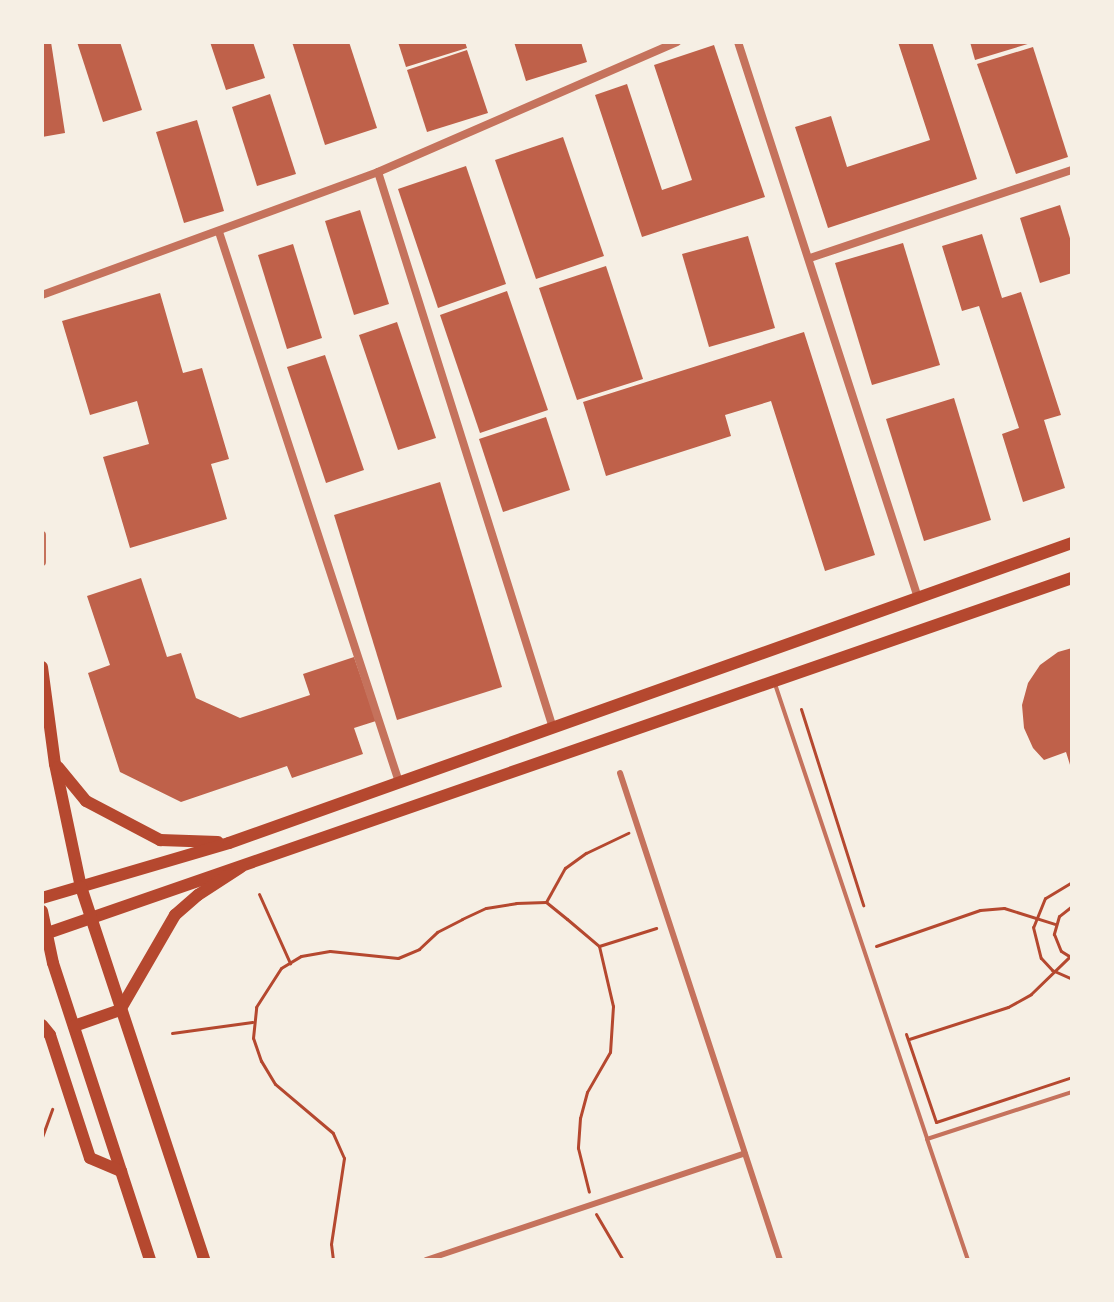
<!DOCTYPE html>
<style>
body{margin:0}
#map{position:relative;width:1114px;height:1302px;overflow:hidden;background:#f6efe4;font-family:"Libre Baskerville",serif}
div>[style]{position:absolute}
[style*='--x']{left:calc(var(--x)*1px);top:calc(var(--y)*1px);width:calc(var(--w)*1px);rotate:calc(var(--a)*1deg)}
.building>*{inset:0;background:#bf614a}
.path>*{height:3px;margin:-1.5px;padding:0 1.5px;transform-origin:1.5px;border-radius:1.5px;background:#b5482f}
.service>*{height:4px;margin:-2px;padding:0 2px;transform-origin:2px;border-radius:2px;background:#c5725c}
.pedestrian>*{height:6px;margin:-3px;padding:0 3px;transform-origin:3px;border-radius:3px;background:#c5725c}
.minor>*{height:8px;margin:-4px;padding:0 4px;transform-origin:4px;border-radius:4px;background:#c5725c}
.secondary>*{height:12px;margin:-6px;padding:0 6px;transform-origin:6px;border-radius:6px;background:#b5482f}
.primary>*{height:12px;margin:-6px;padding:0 6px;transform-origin:6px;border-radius:6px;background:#b5482f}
span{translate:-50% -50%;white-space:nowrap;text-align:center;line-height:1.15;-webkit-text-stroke:8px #f6efe4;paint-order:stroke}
.frame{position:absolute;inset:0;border:44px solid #f6efe4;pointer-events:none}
</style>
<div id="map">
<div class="building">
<div style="clip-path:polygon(42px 42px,51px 42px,65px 133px,42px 137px)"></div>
<div style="clip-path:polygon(77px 42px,120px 42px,142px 110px,103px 122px)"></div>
<div style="clip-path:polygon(210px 42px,253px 42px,265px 78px,226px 90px)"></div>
<div style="clip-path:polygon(292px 42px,349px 42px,377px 128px,325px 145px)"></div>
<div style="clip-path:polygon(398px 42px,465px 42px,467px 48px,406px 67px)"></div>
<div style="clip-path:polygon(514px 42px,581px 42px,587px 62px,526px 81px)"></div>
<div style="clip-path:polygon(898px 42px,932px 42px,977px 179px,828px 228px,795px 127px,831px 116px,847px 167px,930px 140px)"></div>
<div style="clip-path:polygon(970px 42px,1031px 42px,1031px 43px,975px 60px)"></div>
<div style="clip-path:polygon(714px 45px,765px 197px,642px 237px,595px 95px,627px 84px,662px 190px,692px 180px,654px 65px)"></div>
<div style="clip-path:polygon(1033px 47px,1068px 157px,1016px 174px,977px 64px)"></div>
<div style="clip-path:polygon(467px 50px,488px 113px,427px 132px,407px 70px)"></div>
<div style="clip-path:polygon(270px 94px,296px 174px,257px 186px,232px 107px)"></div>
<div style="clip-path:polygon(197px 120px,224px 211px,184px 223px,156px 132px)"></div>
<div style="clip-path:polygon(563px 137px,604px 256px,536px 279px,495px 160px)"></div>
<div style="clip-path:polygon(466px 166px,506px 284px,438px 308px,398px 189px)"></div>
<div style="clip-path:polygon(1060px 205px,1072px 245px,1072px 273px,1040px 283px,1020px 218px)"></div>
<div style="clip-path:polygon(360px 210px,389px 304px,354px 315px,325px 221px)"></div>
<div style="clip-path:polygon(982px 234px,1002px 298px,1021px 292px,1061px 415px,1044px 420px,1065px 488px,1023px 502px,1002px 434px,1019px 428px,979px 306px,962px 311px,942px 246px)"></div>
<div style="clip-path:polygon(748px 236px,775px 328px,709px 347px,682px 254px)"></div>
<div style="clip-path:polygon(903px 243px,940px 365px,872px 385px,835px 263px)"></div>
<div style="clip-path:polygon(293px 244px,322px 338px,287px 349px,258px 255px)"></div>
<div style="clip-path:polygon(606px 266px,643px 379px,577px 400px,539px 288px)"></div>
<div style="clip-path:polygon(507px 291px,548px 410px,480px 433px,440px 315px)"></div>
<div style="clip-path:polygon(160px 293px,183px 373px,202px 368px,229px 459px,211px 464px,227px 519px,130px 548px,103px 457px,149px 444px,137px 401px,90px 415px,62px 321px)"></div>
<div style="clip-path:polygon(397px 322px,436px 438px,398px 450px,359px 335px)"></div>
<div style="clip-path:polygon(804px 332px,875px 555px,825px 571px,771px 401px,725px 415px,731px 436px,606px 476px,583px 402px)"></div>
<div style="clip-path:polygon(325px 355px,364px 470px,326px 483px,287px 367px)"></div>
<div style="clip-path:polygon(954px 398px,991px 520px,924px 541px,886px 419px)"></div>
<div style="clip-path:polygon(546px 417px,570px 490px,503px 512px,479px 439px)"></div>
<div style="clip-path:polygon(440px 482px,502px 687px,397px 720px,334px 515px)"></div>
<div style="clip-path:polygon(141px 578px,167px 657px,181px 653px,196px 698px,240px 718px,310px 695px,303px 674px,354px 657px,376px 721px,354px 728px,363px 754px,292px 778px,287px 766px,181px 802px,120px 772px,88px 673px,110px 665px,87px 596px)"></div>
<div style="clip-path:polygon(1072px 648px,1072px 768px,1071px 768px,1066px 752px,1044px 760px,1033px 748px,1024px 728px,1022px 705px,1028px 683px,1040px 665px,1058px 652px)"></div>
</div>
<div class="path">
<div style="--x:801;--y:709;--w:206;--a:72.4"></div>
<div style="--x:1072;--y:882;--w:31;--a:149"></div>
<div style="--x:1045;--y:898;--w:31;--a:112"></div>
<div style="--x:1033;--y:927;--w:32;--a:76"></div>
<div style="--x:1041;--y:958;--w:16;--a:47"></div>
<div style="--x:1052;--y:970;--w:22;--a:24"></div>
<div style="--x:259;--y:894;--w:76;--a:65.8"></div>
<div style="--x:546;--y:902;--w:39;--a:-61"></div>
<div style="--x:565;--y:868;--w:26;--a:-36"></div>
<div style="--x:586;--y:853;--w:47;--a:-25.5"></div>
<div style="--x:1072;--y:906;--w:16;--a:142"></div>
<div style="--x:1059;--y:916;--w:19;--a:106"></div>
<div style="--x:1054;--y:934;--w:18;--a:68"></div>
<div style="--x:1061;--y:951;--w:13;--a:32"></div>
<div style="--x:599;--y:946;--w:60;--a:-17.5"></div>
<div style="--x:876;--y:946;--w:110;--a:-19.1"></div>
<div style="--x:980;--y:910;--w:24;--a:-5"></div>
<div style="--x:1004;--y:908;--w:53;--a:17.4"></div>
<div style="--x:172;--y:1033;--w:81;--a:-7.8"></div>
<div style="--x:906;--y:1034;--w:93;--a:71.2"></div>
<div style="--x:936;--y:1122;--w:143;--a:-18.3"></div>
<div style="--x:909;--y:1039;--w:104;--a:-17.9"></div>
<div style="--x:1008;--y:1007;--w:26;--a:-29"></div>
<div style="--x:1031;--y:994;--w:53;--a:-44.2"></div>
<div style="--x:42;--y:1137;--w:30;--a:-70"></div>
<div style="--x:596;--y:1214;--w:53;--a:59.6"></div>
<div style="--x:333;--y:1260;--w:16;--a:-97"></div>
<div style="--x:331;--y:1244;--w:87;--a:-81.4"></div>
<div style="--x:344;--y:1158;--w:27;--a:-114"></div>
<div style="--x:333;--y:1133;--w:76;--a:-139.8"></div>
<div style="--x:275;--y:1084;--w:27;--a:-121"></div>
<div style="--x:261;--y:1061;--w:24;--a:-109"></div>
<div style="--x:253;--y:1038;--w:31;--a:-84"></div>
<div style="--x:256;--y:1007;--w:46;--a:-57.3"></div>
<div style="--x:281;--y:968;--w:23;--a:-31"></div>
<div style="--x:301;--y:956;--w:29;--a:-10"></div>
<div style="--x:330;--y:951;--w:68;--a:5.9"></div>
<div style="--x:398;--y:958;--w:23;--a:-23"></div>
<div style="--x:419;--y:949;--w:25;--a:-43"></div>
<div style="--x:437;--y:932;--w:28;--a:-27"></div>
<div style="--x:462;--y:919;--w:26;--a:-25"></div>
<div style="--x:486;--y:908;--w:30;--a:-9"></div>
<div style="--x:516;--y:903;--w:30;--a:-2"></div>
<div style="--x:546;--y:902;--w:27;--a:39"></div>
<div style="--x:567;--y:919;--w:42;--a:40.2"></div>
<div style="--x:599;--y:946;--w:62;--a:76.9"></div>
<div style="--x:613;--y:1006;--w:46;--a:93.7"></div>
<div style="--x:610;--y:1052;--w:46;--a:119.9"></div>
<div style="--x:587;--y:1092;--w:27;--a:105"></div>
<div style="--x:580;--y:1118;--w:30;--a:94"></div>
<div style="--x:578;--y:1148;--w:45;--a:76"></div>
</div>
<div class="service">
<div style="--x:775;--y:684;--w:480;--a:71.5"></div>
<div style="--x:927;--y:1139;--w:152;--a:-18"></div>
<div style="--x:927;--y:1139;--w:128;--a:71.3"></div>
</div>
<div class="pedestrian">
<div style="--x:620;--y:773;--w:513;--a:71.81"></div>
<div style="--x:426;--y:1260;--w:336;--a:-18.5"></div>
</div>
<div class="minor">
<div style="--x:738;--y:42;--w:584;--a:72.06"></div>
<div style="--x:378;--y:172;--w:326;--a:-23.5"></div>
<div style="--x:219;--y:232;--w:579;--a:71.88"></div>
<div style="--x:810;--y:258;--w:276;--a:-18.6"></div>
<div style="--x:42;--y:295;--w:358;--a:-20.1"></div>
<div style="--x:378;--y:172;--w:583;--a:72.53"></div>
<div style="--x:42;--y:535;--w:27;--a:90"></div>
</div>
<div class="secondary">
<div style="--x:42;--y:667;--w:98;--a:82.4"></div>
<div style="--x:55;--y:764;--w:126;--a:78.1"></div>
<div style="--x:58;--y:767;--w:44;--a:50.5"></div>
<div style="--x:86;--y:801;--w:84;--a:27.8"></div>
<div style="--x:160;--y:840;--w:58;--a:2"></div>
<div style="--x:42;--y:898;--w:195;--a:-16.4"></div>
<div style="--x:229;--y:843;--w:895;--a:-19.59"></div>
<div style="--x:42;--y:935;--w:1090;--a:-19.12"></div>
</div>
<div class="primary">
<div style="--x:81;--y:887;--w:393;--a:71.7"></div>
<div style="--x:42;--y:911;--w:53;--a:78.1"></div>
<div style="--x:53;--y:963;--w:312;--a:71.9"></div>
<div style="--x:42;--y:1025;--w:13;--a:51"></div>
<div style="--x:50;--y:1035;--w:129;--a:72"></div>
<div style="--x:90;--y:1158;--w:34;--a:23"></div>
<div style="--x:74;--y:1026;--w:49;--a:-19.2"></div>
<div style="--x:120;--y:1010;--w:110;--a:-59.9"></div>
<div style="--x:175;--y:915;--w:30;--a:-41"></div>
<div style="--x:198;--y:895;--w:51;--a:-33.1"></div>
</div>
<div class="frame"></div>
</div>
